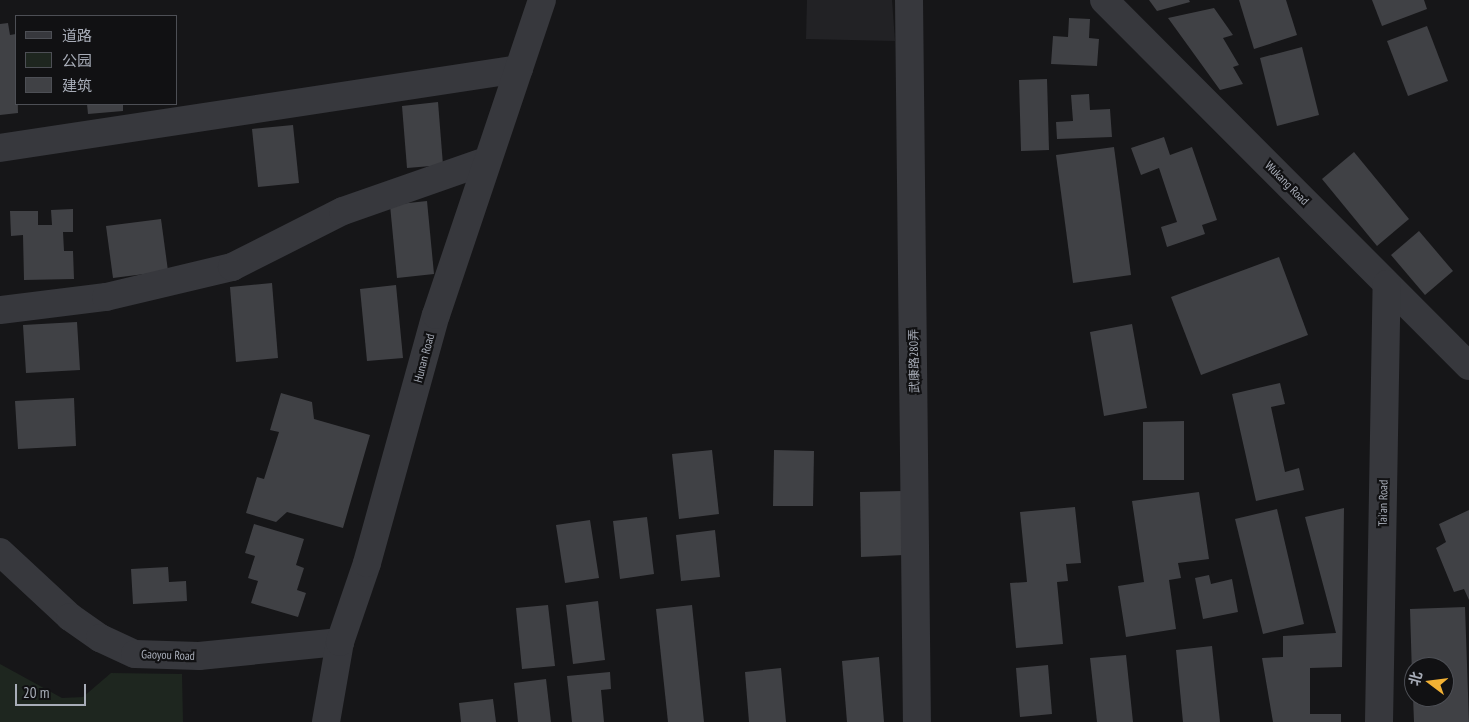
<!DOCTYPE html>
<meta charset="utf-8">
<style>
body{margin:0}
#map{position:relative;width:1469px;height:722px;overflow:hidden;background:#161618;font-family:"PT Sans Narrow","Noto Sans SC",sans-serif}
div>[style]{position:absolute}
[style*='--x']{left:calc(var(--x)*1px);top:calc(var(--y)*1px);width:calc(var(--w)*1px);rotate:calc(var(--a)*1deg)}
.built>*{inset:0;background:#222225}
.green>*{inset:0;background:#1e261f}
.building>*{inset:0;background:#404145}
.street>*{height:28px;margin:-14px;padding:0 14px;transform-origin:14px;border-radius:14px;background:#37383d}
span{translate:-50% -50%;white-space:nowrap;text-align:center;line-height:1.15;-webkit-text-stroke:4.5px #111113;paint-order:stroke}
.street-label{font-size:12px;color:#a8adb8}
.legend{position:absolute;left:15px;top:15px;width:162px;height:90px;box-sizing:border-box;background:#111113;border:1px solid #4d4f55;margin:0;padding:6px 9px;list-style:none;font-size:15px;color:#a8adb8}
.legend li{display:flex;align-items:center;gap:10px;height:25px}
.legend b{width:25px;border:1px solid #4d4f55}
.north{position:absolute;left:1404px;top:657px;width:50px;height:50px;box-sizing:border-box;background:#111113;border:1px solid #4d4f55;border-radius:50%;rotate:285deg;font-size:14px;font-weight:700;line-height:20px;text-align:center;color:#a8adb8}
.north::after{content:'';display:block;margin:auto;width:18px;height:22px;background:#f2b134;clip-path:polygon(50% 0,100% 100%,50% 72%,0 100%)}
.scale{position:absolute;left:15px;top:684px;width:71px;height:22px;box-sizing:border-box;border:2px solid #a8adb8;border-top:0;padding-left:6px;font-size:15px;line-height:18px;white-space:nowrap;color:#a8adb8;-webkit-text-stroke:4px #111113;paint-order:stroke}
</style>
<div id="map">
<div class="built">
<div style="clip-path:polygon(807px 0,892px 0,895px 41px,806px 39px)"></div>
</div>
<div class="green">
<div style="clip-path:polygon(0 664px,62px 698px,83px 697px,111px 673px,182px 674px,183px 722px,0 722px)"></div>
</div>
<div class="building">
<div style="clip-path:polygon(1149px 0,1189px 0,1190px 2px,1157px 11px)"></div>
<div style="clip-path:polygon(1239px 0,1286px 0,1297px 35px,1254px 49px)"></div>
<div style="clip-path:polygon(1372px 0,1424px 0,1427px 9px,1382px 26px)"></div>
<div style="clip-path:polygon(1214px 8px,1233px 35px,1223px 38px,1239px 65px,1233px 67px,1243px 84px,1220px 90px,1168px 18px)"></div>
<div style="clip-path:polygon(1069px 18px,1090px 19px,1089px 38px,1099px 39px,1097px 66px,1051px 64px,1053px 36px,1068px 37px)"></div>
<div style="clip-path:polygon(8px 23px,10px 35px,16px 34px,18px 113px,0 115px,0 24px)"></div>
<div style="clip-path:polygon(1427px 26px,1448px 81px,1408px 96px,1387px 41px)"></div>
<div style="clip-path:polygon(1302px 47px,1319px 115px,1277px 126px,1260px 58px)"></div>
<div style="clip-path:polygon(1047px 79px,1049px 150px,1021px 151px,1019px 80px)"></div>
<div style="clip-path:polygon(1089px 94px,1090px 110px,1110px 109px,1112px 137px,1057px 139px,1056px 122px,1073px 121px,1071px 95px)"></div>
<div style="clip-path:polygon(438px 102px,443px 165px,407px 168px,402px 106px)"></div>
<div style="clip-path:polygon(87px 104px,123px 104px,123px 111px,88px 114px)"></div>
<div style="clip-path:polygon(293px 125px,299px 183px,258px 187px,252px 129px)"></div>
<div style="clip-path:polygon(1164px 137px,1170px 155px,1192px 147px,1217px 220px,1202px 225px,1205px 234px,1167px 247px,1161px 227px,1177px 222px,1159px 168px,1141px 175px,1131px 148px)"></div>
<div style="clip-path:polygon(1114px 147px,1131px 275px,1073px 283px,1056px 155px)"></div>
<div style="clip-path:polygon(1354px 152px,1409px 219px,1377px 246px,1322px 179px)"></div>
<div style="clip-path:polygon(427px 201px,434px 274px,397px 278px,390px 205px)"></div>
<div style="clip-path:polygon(73px 209px,73px 232px,63px 232px,64px 251px,73px 251px,74px 279px,24px 280px,23px 235px,11px 236px,10px 211px,38px 211px,38px 225px,52px 225px,51px 210px)"></div>
<div style="clip-path:polygon(161px 219px,168px 271px,113px 278px,106px 226px)"></div>
<div style="clip-path:polygon(1419px 231px,1453px 271px,1425px 295px,1391px 255px)"></div>
<div style="clip-path:polygon(1279px 257px,1308px 335px,1201px 375px,1171px 297px)"></div>
<div style="clip-path:polygon(272px 283px,278px 358px,236px 362px,230px 287px)"></div>
<div style="clip-path:polygon(396px 285px,403px 358px,367px 361px,360px 289px)"></div>
<div style="clip-path:polygon(77px 322px,80px 370px,26px 373px,23px 325px)"></div>
<div style="clip-path:polygon(1132px 324px,1147px 408px,1104px 416px,1090px 332px)"></div>
<div style="clip-path:polygon(1280px 383px,1285px 404px,1271px 407px,1285px 472px,1299px 468px,1304px 490px,1256px 501px,1232px 394px)"></div>
<div style="clip-path:polygon(281px 393px,312px 402px,314px 419px,370px 435px,343px 528px,287px 512px,276px 522px,246px 513px,257px 477px,264px 479px,279px 432px,270px 430px)"></div>
<div style="clip-path:polygon(74px 398px,76px 446px,18px 449px,15px 401px)"></div>
<div style="clip-path:polygon(1184px 421px,1184px 480px,1143px 480px,1143px 422px)"></div>
<div style="clip-path:polygon(712px 450px,719px 514px,679px 519px,672px 454px)"></div>
<div style="clip-path:polygon(774px 450px,814px 451px,813px 506px,773px 506px)"></div>
<div style="clip-path:polygon(903px 491px,904px 555px,861px 557px,860px 492px)"></div>
<div style="clip-path:polygon(1199px 492px,1209px 559px,1178px 563px,1181px 578px,1169px 580px,1176px 629px,1126px 637px,1118px 586px,1144px 582px,1132px 501px)"></div>
<div style="clip-path:polygon(1075px 507px,1081px 563px,1066px 564px,1068px 581px,1057px 582px,1063px 644px,1016px 648px,1010px 583px,1027px 582px,1020px 512px)"></div>
<div style="clip-path:polygon(1344px 508px,1342px 667px,1310px 668px,1310px 714px,1341px 714px,1341px 722px,1273px 722px,1262px 658px,1283px 657px,1283px 636px,1336px 633px,1305px 517px)"></div>
<div style="clip-path:polygon(1277px 509px,1304px 624px,1263px 634px,1235px 519px)"></div>
<div style="clip-path:polygon(1469px 510px,1469px 600px,1464px 589px,1454px 592px,1436px 548px,1446px 542px,1439px 524px)"></div>
<div style="clip-path:polygon(647px 517px,654px 574px,620px 579px,613px 521px)"></div>
<div style="clip-path:polygon(590px 520px,599px 578px,565px 583px,556px 525px)"></div>
<div style="clip-path:polygon(254px 524px,304px 539px,296px 565px,304px 568px,297px 590px,306px 593px,298px 617px,251px 603px,258px 581px,248px 578px,255px 556px,245px 553px)"></div>
<div style="clip-path:polygon(715px 530px,720px 577px,681px 581px,676px 535px)"></div>
<div style="clip-path:polygon(168px 567px,169px 582px,186px 581px,187px 601px,133px 604px,131px 569px)"></div>
<div style="clip-path:polygon(1209px 575px,1211px 584px,1232px 579px,1238px 612px,1203px 619px,1195px 578px)"></div>
<div style="clip-path:polygon(598px 601px,605px 660px,573px 664px,566px 605px)"></div>
<div style="clip-path:polygon(548px 605px,555px 666px,522px 669px,516px 608px)"></div>
<div style="clip-path:polygon(692px 605px,704px 722px,668px 722px,656px 609px)"></div>
<div style="clip-path:polygon(1465px 607px,1469px 722px,1414px 722px,1413px 697px,1444px 697px,1444px 667px,1414px 667px,1412px 675px,1410px 609px)"></div>
<div style="clip-path:polygon(1212px 646px,1220px 722px,1183px 722px,1176px 650px)"></div>
<div style="clip-path:polygon(1126px 655px,1133px 722px,1097px 722px,1090px 658px)"></div>
<div style="clip-path:polygon(879px 657px,884px 722px,847px 722px,842px 661px)"></div>
<div style="clip-path:polygon(1048px 665px,1052px 714px,1020px 717px,1016px 668px)"></div>
<div style="clip-path:polygon(781px 668px,786px 722px,749px 722px,745px 672px)"></div>
<div style="clip-path:polygon(610px 672px,611px 689px,601px 690px,604px 722px,572px 722px,567px 676px)"></div>
<div style="clip-path:polygon(546px 679px,551px 722px,518px 722px,514px 683px)"></div>
<div style="clip-path:polygon(493px 699px,496px 722px,461px 722px,459px 703px)"></div>
</div>
<div class="street">
<div style="--x:909;--y:0;--w:722;--a:89.37"></div>
<div style="--x:1104;--y:0;--w:517;--a:45.08"></div>
<div style="--x:0;--y:148;--w:525;--a:-8.65"></div>
<div style="--x:0;--y:310;--w:107;--a:-7"></div>
<div style="--x:106;--y:297;--w:130;--a:-13.4"></div>
<div style="--x:232;--y:267;--w:124;--a:-26.8"></div>
<div style="--x:343;--y:211;--w:151;--a:-19.3"></div>
<div style="--x:0;--y:552;--w:96;--a:42.9"></div>
<div style="--x:70;--y:617;--w:37;--a:35"></div>
<div style="--x:100;--y:638;--w:38;--a:25"></div>
<div style="--x:135;--y:654;--w:64;--a:1.8"></div>
<div style="--x:199;--y:656;--w:142;--a:-5.7"></div>
<div style="--x:326;--y:722;--w:81;--a:-80.1"></div>
<div style="--x:340;--y:642;--w:83;--a:-71.1"></div>
<div style="--x:367;--y:563;--w:257;--a:-74.5"></div>
<div style="--x:436;--y:315;--w:332;--a:-71.4"></div>
<div style="--x:1379;--y:722;--w:438;--a:-89"></div>
</div>
<div class="street-label">
<span style="left:1287px;top:183px;rotate:45deg">Wukang Road</span>
<span style="left:424px;top:358px;rotate:-75deg">Hunan Road</span>
<span style="left:914px;top:361px;rotate:-91deg">武康路280弄</span>
<span style="left:1383px;top:503px;rotate:-89deg">Tai'an Road</span>
<span style="left:168px;top:655px;rotate:2deg">Gaoyou Road</span>
</div>
<ul class="legend">
<li><b style="height:6px;background:#37383d"></b>道路</li>
<li><b style="height:14px;background:#1e261f"></b>公园</li>
<li><b style="height:14px;background:#404145"></b>建筑</li>
</ul>
<div class="north">北</div>
<div class="scale">20 m</div>
</div>
